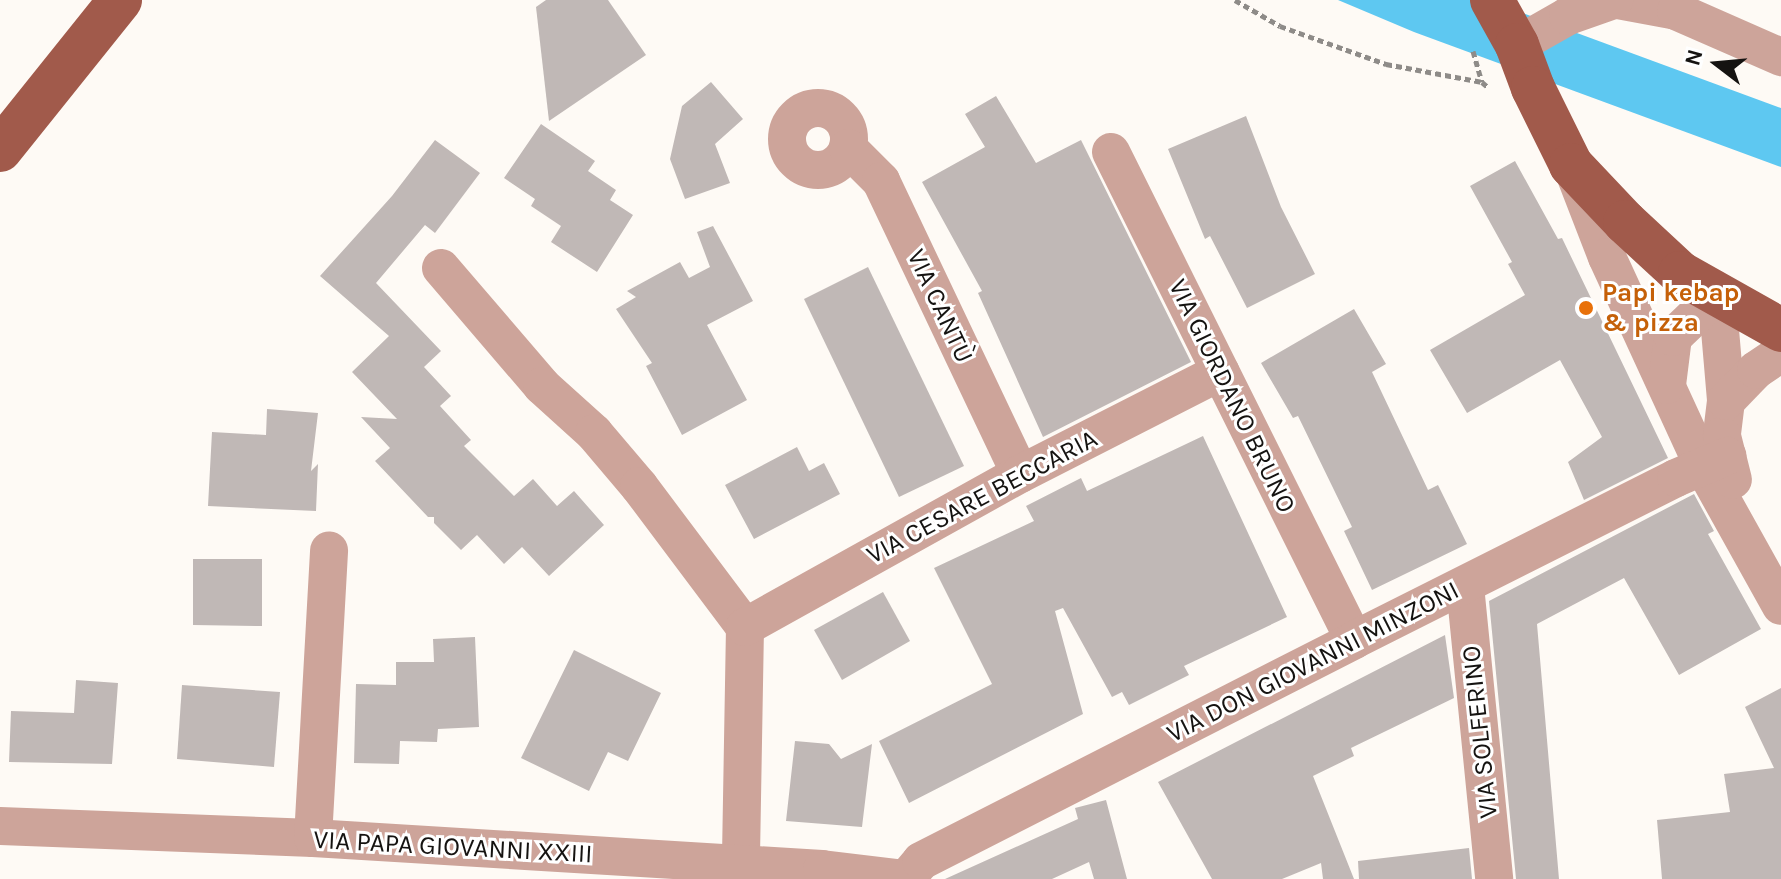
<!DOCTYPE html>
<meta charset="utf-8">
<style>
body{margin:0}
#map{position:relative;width:1781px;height:879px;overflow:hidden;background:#fefaf5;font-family:Karla,sans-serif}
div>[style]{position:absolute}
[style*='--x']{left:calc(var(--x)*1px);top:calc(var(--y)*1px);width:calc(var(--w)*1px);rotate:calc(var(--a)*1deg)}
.water>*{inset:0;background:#5ec8f1}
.building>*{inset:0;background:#c0b8b6}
.path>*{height:5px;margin-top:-2.5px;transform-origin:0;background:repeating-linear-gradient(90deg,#8e8b88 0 6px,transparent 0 10px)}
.minor>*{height:38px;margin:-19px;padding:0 19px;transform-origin:19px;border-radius:19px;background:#cda49a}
.minor>.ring{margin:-19px;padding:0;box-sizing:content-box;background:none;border:38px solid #cda49a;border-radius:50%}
.major>*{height:44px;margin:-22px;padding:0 22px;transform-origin:22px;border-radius:22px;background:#a15a4b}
.dots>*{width:22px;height:22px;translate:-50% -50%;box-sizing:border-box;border:4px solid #fff;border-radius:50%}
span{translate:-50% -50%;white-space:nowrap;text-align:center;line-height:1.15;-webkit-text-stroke:6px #fff;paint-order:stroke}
.food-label{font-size:26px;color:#c56008;font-weight:700}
.left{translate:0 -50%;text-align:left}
.street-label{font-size:26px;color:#151311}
.north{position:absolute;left:1677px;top:24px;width:80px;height:80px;-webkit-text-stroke:6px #fff;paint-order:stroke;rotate:286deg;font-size:22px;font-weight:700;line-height:32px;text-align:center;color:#151311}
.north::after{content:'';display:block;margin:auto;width:28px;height:36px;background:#151311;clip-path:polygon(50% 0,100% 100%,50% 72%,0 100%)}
</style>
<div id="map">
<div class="water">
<div style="clip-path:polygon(1338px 0,1487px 0,1781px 108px,1781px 167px,1414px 32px)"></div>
</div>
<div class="building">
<div style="clip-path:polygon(546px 0,608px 0,646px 55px,549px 121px,536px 7px)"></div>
<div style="clip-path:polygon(711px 82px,743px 119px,715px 144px,730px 183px,685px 199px,670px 159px,682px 106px)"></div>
<div style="clip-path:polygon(996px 96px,1036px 163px,1081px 140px,1191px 362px,1043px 437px,978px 293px,982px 291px,922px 182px,985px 147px,965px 114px)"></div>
<div style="clip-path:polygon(1246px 116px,1281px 207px,1315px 274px,1247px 308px,1210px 236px,1205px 239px,1168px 149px)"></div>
<div style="clip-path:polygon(541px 124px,595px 161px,588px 171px,616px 190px,610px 200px,633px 215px,597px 272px,551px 242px,561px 226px,531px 206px,535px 199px,504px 178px)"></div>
<div style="clip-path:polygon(435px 140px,480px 173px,435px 233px,425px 225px,376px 283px,441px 351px,424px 367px,451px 396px,440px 406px,471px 440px,464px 446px,514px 496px,533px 479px,557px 506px,574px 491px,604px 525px,549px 576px,522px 547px,504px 564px,477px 535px,461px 550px,434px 523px,434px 517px,428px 517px,375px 461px,390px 448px,361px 417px,397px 419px,352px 372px,389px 336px,320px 276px,392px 196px)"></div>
<div style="clip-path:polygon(1515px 161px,1558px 239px,1562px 238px,1668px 458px,1584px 500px,1568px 462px,1602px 437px,1560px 360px,1467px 413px,1430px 350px,1525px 295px,1508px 264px,1512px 262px,1470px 186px)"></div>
<div style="clip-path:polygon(713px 226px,753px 301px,707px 325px,747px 400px,682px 435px,646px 366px,652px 363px,616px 309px,636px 297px,627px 291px,680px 262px,689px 278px,710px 267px,697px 232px)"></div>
<div style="clip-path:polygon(868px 267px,964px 466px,899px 497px,804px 299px)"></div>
<div style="clip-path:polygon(1354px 309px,1386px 364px,1372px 372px,1428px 490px,1438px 485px,1467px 544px,1372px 590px,1344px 531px,1352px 527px,1298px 416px,1293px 418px,1261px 363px)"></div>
<div style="clip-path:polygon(267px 409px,318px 413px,311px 471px,318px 464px,316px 511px,208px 506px,212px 432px,266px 435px)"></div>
<div style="clip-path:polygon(1203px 436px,1287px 617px,1184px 666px,1189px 675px,1129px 705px,1122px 692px,1112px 697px,1063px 608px,1055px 611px,1083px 714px,909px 803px,879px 741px,992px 684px,934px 568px,1034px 521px,1026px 506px,1081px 478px,1087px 491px)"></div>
<div style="clip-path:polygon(797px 447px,809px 471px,824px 463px,840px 494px,754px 539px,725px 485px)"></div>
<div style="clip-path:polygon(1694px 494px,1714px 531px,1708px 534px,1761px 629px,1679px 675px,1624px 578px,1537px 624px,1559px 879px,1516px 879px,1489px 601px)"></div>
<div style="clip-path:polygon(193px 559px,262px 559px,262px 626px,193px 625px)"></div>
<div style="clip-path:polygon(883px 592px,910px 641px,842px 680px,814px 630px)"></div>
<div style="clip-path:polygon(1445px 635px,1454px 698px,1351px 748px,1354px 756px,1313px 776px,1354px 879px,1323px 879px,1321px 863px,1282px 879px,1212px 879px,1158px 782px)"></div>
<div style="clip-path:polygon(475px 637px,479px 727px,438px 729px,437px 742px,400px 741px,399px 764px,354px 763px,356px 684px,396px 685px,396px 662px,434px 662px,433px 639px)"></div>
<div style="clip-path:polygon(574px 650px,661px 693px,628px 761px,608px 752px,589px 791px,521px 758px)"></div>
<div style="clip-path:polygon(76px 680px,118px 683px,112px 764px,9px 762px,11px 711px,74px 713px)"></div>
<div style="clip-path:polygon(182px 685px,280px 692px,274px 767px,177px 759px)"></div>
<div style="clip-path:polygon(1781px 688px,1781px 879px,1662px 879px,1657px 820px,1730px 812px,1724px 774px,1774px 768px,1745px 707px)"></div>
<div style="clip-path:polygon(795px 741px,829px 744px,841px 759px,872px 744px,862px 827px,786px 821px)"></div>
<div style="clip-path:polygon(1106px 800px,1127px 879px,1094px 879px,1089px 862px,1052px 879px,945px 879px,1078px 819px,1075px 808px)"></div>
<div style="clip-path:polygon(1469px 848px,1472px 879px,1359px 879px,1358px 861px)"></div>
</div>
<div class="path">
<div style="--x:1235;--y:0;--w:52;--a:30"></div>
<div style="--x:1280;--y:26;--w:113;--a:19.7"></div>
<div style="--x:1386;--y:64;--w:98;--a:10.6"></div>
<div style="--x:1473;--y:51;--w:32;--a:74"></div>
<div style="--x:1482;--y:82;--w:9;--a:41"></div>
</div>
<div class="minor">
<div style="--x:1618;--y:0;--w:59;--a:10.7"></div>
<div style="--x:1676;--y:11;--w:115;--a:23.7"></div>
<div style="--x:1517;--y:45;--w:59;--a:-29.6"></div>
<div style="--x:1568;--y:16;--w:49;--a:-19.2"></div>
<div class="ring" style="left:787px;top:108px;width:24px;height:24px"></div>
<div style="--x:848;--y:148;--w:47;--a:45"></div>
<div style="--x:881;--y:181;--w:324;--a:64.6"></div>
<div style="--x:1111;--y:152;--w:545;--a:63.53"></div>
<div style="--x:1574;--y:172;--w:91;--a:68.8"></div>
<div style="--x:1607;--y:257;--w:230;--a:65.3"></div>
<div style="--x:1703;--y:466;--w:160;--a:60.9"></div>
<div style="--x:441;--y:268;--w:155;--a:49.4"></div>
<div style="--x:542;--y:386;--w:70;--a:42.1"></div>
<div style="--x:594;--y:433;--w:70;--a:49.7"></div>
<div style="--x:639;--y:486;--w:176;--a:53.1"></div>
<div style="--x:745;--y:627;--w:237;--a:91"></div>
<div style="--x:1717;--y:295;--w:106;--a:85.1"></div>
<div style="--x:1726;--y:401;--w:35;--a:97"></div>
<div style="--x:1722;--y:436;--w:45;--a:76"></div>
<div style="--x:1667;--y:385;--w:48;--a:-82.9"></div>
<div style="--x:1673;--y:337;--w:61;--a:-43.7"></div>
<div style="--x:1726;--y:401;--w:43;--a:-45.9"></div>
<div style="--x:1756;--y:370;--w:30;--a:-34"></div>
<div style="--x:1465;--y:586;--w:294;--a:84.3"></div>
<div style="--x:745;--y:627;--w:315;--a:-29.1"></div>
<div style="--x:1020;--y:474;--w:225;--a:-27"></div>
<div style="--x:0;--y:826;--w:313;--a:2.2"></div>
<div style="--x:313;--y:838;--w:510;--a:3.49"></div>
<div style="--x:822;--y:869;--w:84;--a:6.9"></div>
<div style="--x:313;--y:838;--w:288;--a:-86.8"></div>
<div style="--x:906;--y:879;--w:23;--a:-50"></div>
<div style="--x:921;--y:861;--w:486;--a:-27"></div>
<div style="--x:1354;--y:640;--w:360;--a:-26.7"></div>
<div style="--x:1676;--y:478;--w:56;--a:-23.3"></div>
</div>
<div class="major">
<div style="--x:1492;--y:0;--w:51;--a:60.9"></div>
<div style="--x:1517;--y:45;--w:46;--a:69.6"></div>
<div style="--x:1533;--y:88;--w:86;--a:63.7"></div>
<div style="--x:1571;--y:165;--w:79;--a:46.5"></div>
<div style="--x:1625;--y:222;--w:75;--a:42.8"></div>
<div style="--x:1680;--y:273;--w:116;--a:29.4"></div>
<div style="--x:0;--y:150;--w:192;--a:-51.3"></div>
</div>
<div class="dots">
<div style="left:1586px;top:308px;background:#e8710a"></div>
</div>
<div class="food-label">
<span class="left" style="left:1602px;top:308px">Papi kebap<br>&amp; pizza</span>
</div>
<div class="street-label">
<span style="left:940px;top:306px;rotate:65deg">VIA CANTÙ</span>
<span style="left:1232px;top:396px;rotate:64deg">VIA GIORDANO BRUNO</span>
<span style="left:982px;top:497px;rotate:-28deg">VIA CESARE BECCARIA</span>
<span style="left:1313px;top:662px;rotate:-27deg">VIA DON GIOVANNI MINZONI</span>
<span style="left:1480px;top:732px;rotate:-96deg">VIA SOLFERINO</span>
<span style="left:453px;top:847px;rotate:3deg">VIA PAPA GIOVANNI XXIII</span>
</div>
<div class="north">N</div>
</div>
